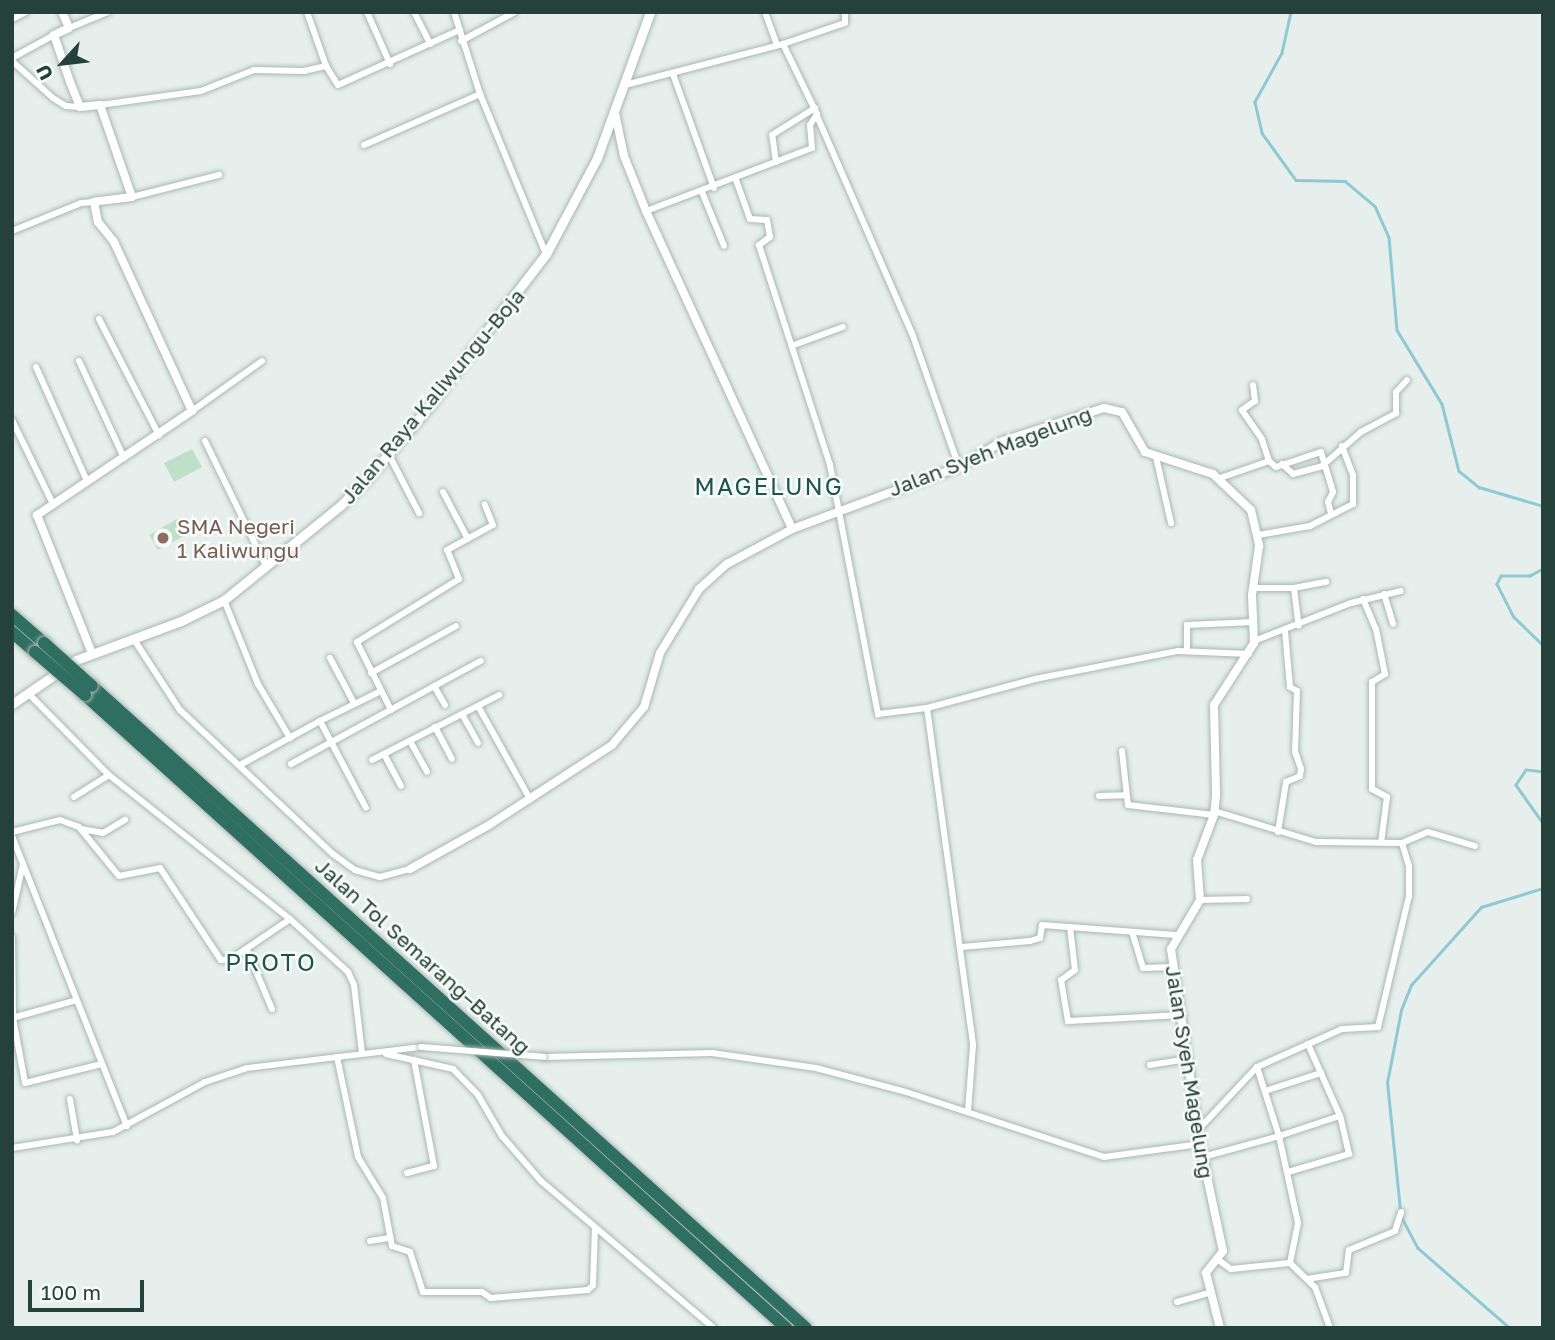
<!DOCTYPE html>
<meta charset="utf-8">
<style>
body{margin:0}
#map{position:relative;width:1555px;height:1340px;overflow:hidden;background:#e6efeb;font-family:"Golos Text",sans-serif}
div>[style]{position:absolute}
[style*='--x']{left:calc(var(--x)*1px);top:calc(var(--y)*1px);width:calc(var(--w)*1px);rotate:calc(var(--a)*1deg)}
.green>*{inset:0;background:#bfe0c8}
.stream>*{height:2.5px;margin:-1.25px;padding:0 1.25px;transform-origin:1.25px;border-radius:1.25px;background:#8ec9d4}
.roads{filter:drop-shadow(0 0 2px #a8b8b2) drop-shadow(0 0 2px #a8b8b2)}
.minor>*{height:6px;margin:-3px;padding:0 3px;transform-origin:3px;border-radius:3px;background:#fff}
.tertiary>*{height:8px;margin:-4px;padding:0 4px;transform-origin:4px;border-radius:4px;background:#fff}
.secondary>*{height:9px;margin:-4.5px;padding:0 4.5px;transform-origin:4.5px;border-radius:4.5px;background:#fff}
.motorway>*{height:12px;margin:-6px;padding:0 6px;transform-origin:6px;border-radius:6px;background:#2f6f62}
.bridges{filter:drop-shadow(0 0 2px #a8b8b2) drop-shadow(0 0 2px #a8b8b2)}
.minor-bridge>*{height:6px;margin:-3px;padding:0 3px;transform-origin:3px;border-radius:3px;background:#fff}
.motorway-bridge>*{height:12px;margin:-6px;padding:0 6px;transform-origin:6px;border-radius:6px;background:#2f6f62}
.dots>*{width:19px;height:19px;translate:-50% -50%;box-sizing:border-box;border:4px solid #f7fbf9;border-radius:50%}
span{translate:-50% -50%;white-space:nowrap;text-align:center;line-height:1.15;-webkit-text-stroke:5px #f7fbf9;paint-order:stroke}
.street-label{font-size:21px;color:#24423a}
.education-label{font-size:21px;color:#785e54}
.left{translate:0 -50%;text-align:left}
.quarter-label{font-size:24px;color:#1f5548;letter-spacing:2px}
.frame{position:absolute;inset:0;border:14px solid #24423a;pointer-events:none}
.north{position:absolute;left:28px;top:28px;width:70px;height:70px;-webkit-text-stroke:5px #f7fbf9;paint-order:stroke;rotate:243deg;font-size:19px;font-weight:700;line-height:28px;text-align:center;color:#24423a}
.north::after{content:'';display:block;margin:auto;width:24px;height:32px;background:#24423a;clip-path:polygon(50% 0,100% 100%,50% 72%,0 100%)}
.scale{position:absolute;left:28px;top:1280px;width:116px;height:32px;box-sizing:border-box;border:4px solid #24423a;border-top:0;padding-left:9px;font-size:21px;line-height:24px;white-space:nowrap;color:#24423a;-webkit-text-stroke:5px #f7fbf9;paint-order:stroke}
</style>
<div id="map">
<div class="green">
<div style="clip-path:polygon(192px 449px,202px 467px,174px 482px,164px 463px)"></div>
<div style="clip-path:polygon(177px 519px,186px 535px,158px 550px,149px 535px)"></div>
</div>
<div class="stream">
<div style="--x:1291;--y:12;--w:42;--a:102.4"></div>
<div style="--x:1282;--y:53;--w:56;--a:118.9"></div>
<div style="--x:1255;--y:102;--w:32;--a:77"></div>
<div style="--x:1262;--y:133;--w:58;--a:54.1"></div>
<div style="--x:1296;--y:180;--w:49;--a:1.2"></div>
<div style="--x:1345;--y:181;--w:39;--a:40"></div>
<div style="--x:1375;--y:206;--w:34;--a:66"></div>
<div style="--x:1389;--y:237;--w:93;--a:85.1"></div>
<div style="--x:1397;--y:330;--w:87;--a:58.7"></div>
<div style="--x:1442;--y:404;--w:69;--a:75.8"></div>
<div style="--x:1459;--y:471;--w:26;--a:39"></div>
<div style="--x:1479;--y:487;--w:67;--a:16.5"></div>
<div style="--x:1543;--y:569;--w:15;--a:152"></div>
<div style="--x:1530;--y:576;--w:29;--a:180"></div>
<div style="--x:1501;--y:576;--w:9;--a:117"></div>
<div style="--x:1497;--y:584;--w:37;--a:63"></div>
<div style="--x:1514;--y:617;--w:40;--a:44"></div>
<div style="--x:1543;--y:772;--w:17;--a:-173"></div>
<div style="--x:1526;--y:770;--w:18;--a:124"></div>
<div style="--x:1516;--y:785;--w:47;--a:54.6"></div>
<div style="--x:1400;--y:1210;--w:128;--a:-95.8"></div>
<div style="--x:1387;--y:1083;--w:74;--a:-79.1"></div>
<div style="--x:1401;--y:1010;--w:27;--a:-68"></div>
<div style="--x:1411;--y:985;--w:105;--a:-48.1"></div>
<div style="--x:1481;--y:907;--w:65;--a:-17"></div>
<div style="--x:1401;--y:1216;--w:36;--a:62"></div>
<div style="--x:1418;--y:1248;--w:122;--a:41"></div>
</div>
<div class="roads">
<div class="minor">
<div style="--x:307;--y:12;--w:57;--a:70.6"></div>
<div style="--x:326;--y:66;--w:22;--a:58"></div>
<div style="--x:338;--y:85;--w:134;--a:-24.3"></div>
<div style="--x:367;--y:12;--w:57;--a:66.1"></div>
<div style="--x:414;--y:12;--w:36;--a:63"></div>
<div style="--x:454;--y:12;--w:86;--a:72.4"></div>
<div style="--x:480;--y:94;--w:173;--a:67.6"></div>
<div style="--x:765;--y:12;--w:35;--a:70"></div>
<div style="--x:12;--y:19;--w:16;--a:-27"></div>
<div style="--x:69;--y:28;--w:42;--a:-22.3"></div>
<div style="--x:461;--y:41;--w:61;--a:-28.2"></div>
<div style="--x:783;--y:44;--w:65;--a:-18.7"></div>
<div style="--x:845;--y:23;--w:11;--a:-90"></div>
<div style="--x:12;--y:58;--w:48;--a:-28.7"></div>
<div style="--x:12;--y:61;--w:55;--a:42.1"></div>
<div style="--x:53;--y:98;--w:15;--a:32"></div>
<div style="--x:66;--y:106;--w:14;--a:4"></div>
<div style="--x:673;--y:74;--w:121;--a:70.2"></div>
<div style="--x:625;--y:85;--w:163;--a:-14.5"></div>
<div style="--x:783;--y:44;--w:78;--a:64.1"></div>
<div style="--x:817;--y:114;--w:13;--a:122"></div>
<div style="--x:810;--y:125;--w:23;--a:85"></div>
<div style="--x:812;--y:148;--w:178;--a:159.2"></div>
<div style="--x:100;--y:105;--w:102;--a:-7.9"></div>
<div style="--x:201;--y:91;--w:57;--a:-21.6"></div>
<div style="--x:254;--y:70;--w:50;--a:1.1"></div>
<div style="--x:304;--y:71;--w:23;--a:-13"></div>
<div style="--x:817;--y:116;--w:237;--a:66.4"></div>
<div style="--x:912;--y:333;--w:142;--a:70.7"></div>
<div style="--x:364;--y:145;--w:127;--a:-23.7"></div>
<div style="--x:776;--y:162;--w:27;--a:-98"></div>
<div style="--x:772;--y:135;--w:51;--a:-32.1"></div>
<div style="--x:736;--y:180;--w:41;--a:70.3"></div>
<div style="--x:750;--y:219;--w:17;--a:3"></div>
<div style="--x:767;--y:220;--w:17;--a:80"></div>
<div style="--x:770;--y:237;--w:14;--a:144"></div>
<div style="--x:759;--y:245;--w:231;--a:72.1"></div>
<div style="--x:830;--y:465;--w:254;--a:79.1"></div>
<div style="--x:878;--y:714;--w:49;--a:-7"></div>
<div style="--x:927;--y:708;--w:112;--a:-15"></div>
<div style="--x:1035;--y:679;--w:146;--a:-11.1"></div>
<div style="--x:1178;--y:651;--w:71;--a:2.4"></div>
<div style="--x:702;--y:192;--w:58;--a:67.8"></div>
<div style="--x:132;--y:197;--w:90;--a:-14.2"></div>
<div style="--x:12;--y:231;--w:74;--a:-22.1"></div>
<div style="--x:81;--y:203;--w:13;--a:-4"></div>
<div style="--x:99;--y:319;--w:131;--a:62.7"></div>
<div style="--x:794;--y:345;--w:52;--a:-20.2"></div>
<div style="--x:79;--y:361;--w:107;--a:65.1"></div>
<div style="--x:36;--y:367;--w:125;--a:65.9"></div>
<div style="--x:192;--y:411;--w:86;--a:-35.5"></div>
<div style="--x:12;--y:420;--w:91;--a:64"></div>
<div style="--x:205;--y:441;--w:141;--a:64"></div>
<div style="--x:388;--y:453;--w:68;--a:62.7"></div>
<div style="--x:1156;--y:457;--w:68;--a:77.2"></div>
<div style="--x:1269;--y:461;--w:9;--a:41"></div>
<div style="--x:1276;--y:467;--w:47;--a:-18.4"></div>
<div style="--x:1321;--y:452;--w:42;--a:73.3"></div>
<div style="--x:1333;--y:492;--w:11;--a:117"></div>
<div style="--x:1328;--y:502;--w:11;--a:75"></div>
<div style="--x:1282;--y:464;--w:15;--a:42"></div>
<div style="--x:1293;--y:474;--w:30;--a:-15"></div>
<div style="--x:1322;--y:466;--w:52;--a:-41.1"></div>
<div style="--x:1361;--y:432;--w:40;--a:-28"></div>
<div style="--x:1396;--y:413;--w:21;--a:-90"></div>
<div style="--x:1396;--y:392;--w:16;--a:-47"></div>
<div style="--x:1220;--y:478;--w:52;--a:-19.1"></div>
<div style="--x:1269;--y:461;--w:23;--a:-108"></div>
<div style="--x:1262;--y:439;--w:35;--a:-125"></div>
<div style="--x:1242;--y:410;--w:16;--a:-35"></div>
<div style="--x:1255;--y:401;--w:16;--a:-97"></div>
<div style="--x:443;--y:492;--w:53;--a:62"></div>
<div style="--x:1258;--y:535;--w:53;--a:-9.8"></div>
<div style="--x:1310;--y:526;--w:48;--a:-27.1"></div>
<div style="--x:1353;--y:504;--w:29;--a:-90"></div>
<div style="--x:1353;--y:475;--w:31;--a:-111"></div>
<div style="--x:1253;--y:588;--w:41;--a:0"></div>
<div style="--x:1294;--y:588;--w:38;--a:83"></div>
<div style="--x:1294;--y:588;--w:33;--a:-11"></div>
<div style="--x:1384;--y:594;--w:31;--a:73"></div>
<div style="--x:1363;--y:599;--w:33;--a:67"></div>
<div style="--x:1376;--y:629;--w:46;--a:78.7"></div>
<div style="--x:1385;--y:674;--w:15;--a:148"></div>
<div style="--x:1372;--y:682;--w:107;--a:90"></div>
<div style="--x:1372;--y:789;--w:17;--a:28"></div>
<div style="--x:1387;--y:797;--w:46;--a:97.4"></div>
<div style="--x:224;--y:600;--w:91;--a:68"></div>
<div style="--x:258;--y:684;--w:63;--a:59.3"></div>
<div style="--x:133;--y:638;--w:86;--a:56.9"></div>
<div style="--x:180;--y:710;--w:210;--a:43.3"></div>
<div style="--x:333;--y:854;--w:27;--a:36"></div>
<div style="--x:355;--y:870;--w:26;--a:16"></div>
<div style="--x:380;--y:877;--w:31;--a:-15"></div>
<div style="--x:1254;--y:641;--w:104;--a:-21.4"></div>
<div style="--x:1351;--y:603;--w:51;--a:-13.5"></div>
<div style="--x:1187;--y:651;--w:26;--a:-90"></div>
<div style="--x:1187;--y:625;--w:67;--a:-2.6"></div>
<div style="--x:330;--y:658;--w:51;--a:61.9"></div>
<div style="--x:371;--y:673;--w:97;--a:-28.9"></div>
<div style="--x:434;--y:686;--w:22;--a:60"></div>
<div style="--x:28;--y:693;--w:115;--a:45.4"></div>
<div style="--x:109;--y:775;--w:231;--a:38.5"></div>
<div style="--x:290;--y:919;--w:79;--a:42.4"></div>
<div style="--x:348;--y:972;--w:14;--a:65"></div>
<div style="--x:354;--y:985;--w:68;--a:83.3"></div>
<div style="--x:478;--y:706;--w:107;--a:60.8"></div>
<div style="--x:927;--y:708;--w:340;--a:82.2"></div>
<div style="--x:973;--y:1045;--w:66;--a:94.3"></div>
<div style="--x:391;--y:710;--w:76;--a:-116.6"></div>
<div style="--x:357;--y:642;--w:120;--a:-31.7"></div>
<div style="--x:459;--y:579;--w:31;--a:-112"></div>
<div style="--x:447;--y:550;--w:52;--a:-28.5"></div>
<div style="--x:493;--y:525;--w:22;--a:-112"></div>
<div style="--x:462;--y:714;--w:33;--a:61"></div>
<div style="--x:320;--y:721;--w:68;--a:-26.2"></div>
<div style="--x:435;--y:727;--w:36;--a:62"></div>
<div style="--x:410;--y:741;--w:35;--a:61"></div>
<div style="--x:1122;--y:751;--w:54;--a:83.7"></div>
<div style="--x:1128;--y:805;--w:87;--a:6.6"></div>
<div style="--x:384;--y:754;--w:36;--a:62"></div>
<div style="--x:372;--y:760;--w:143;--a:-27.1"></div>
<div style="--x:291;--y:764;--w:216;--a:-28.5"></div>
<div style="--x:240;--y:765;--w:91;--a:-28.8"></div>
<div style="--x:320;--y:721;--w:98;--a:62.1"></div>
<div style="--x:1099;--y:796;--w:25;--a:-2"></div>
<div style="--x:74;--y:797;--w:41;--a:-32.2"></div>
<div style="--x:81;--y:829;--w:22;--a:10"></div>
<div style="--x:103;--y:833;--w:26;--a:-31"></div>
<div style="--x:12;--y:832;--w:49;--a:-14"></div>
<div style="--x:60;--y:820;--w:20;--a:20"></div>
<div style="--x:79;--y:827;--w:63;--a:50.8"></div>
<div style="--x:119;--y:876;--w:42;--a:-11"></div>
<div style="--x:160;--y:868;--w:110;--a:56.5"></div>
<div style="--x:221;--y:960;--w:10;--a:-6"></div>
<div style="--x:231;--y:959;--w:71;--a:-34.1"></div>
<div style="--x:1278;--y:832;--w:51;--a:-80.9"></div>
<div style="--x:1286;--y:782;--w:15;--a:-23"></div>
<div style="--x:1300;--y:776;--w:7;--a:-82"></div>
<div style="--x:1301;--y:769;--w:18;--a:-109"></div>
<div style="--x:1295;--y:752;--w:61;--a:-88.1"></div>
<div style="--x:1297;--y:691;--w:8;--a:-150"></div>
<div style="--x:1290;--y:687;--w:56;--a:-95.1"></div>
<div style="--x:12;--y:836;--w:312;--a:68.4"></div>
<div style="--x:1402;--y:843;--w:28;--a:-23"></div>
<div style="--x:1428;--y:832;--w:49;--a:16.6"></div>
<div style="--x:1200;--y:900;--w:47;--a:-1.2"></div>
<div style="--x:12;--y:913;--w:50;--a:-77.3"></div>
<div style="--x:1070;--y:927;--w:43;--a:83.4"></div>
<div style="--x:1075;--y:970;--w:17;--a:144"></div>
<div style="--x:1061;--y:980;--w:42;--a:80.3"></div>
<div style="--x:1068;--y:1021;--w:114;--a:-3"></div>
<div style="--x:1133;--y:935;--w:34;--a:73"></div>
<div style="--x:1143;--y:968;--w:30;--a:-2"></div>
<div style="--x:12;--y:937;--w:81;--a:89.3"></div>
<div style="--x:13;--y:1018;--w:66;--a:79.5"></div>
<div style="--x:25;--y:1083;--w:79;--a:-13.9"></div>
<div style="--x:962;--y:947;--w:68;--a:-5"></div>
<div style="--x:1030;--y:941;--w:10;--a:-17"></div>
<div style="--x:1040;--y:938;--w:13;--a:-81"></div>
<div style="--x:1042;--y:925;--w:134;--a:4.3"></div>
<div style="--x:247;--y:950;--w:64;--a:67"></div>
<div style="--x:12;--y:1018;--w:67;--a:-15.5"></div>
<div style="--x:386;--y:1054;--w:69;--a:12.6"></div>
<div style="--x:453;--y:1069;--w:36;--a:46"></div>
<div style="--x:478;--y:1095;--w:48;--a:59.7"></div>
<div style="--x:502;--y:1136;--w:60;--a:49.1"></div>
<div style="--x:541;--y:1181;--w:227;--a:40.4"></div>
<div style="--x:337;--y:1057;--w:102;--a:78.1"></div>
<div style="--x:358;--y:1157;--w:48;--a:58.6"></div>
<div style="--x:383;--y:1198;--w:49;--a:79.4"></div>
<div style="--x:392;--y:1246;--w:19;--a:18"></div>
<div style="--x:410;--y:1252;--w:42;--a:72"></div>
<div style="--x:423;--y:1292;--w:59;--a:0"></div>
<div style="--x:482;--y:1292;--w:11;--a:34"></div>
<div style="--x:491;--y:1298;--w:97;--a:-4.7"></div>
<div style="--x:588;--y:1290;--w:7;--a:-45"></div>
<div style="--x:593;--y:1285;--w:56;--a:-88"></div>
<div style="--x:544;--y:1057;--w:168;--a:-1.4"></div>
<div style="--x:712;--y:1053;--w:105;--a:8.2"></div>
<div style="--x:816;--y:1068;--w:93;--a:14.9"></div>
<div style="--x:906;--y:1092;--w:208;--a:18.2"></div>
<div style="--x:1104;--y:1157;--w:97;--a:-7.7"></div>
<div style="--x:1150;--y:1065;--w:39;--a:-9"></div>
<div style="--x:1257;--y:1067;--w:72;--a:72.3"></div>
<div style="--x:1279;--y:1136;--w:64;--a:-18.2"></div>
<div style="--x:1265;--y:1091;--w:59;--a:-17.8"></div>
<div style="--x:70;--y:1099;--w:42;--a:80.3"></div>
<div style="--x:1198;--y:1130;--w:86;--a:-46.9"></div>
<div style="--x:1257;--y:1067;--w:93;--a:-24.1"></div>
<div style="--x:1342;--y:1029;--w:36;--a:-3"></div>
<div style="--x:1378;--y:1027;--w:135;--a:-76.7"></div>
<div style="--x:1409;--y:896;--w:30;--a:-90"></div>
<div style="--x:1409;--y:866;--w:24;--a:-107"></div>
<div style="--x:1402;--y:843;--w:86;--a:-179.3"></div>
<div style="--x:1316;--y:842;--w:107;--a:-163.1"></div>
<div style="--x:12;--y:1148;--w:102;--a:-9"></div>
<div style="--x:113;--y:1132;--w:105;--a:-28.5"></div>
<div style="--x:205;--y:1082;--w:44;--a:-18.4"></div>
<div style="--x:247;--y:1068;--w:175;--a:-6.9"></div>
<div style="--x:1203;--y:1157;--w:79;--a:-15.4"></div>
<div style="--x:1279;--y:1136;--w:89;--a:77.7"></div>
<div style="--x:1298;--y:1223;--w:41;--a:101.3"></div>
<div style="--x:1290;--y:1263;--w:35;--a:44"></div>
<div style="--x:1315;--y:1287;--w:44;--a:69.9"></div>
<div style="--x:1288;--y:1172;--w:64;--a:-16.4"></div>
<div style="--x:1349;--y:1154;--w:39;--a:-103"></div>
<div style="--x:1340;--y:1116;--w:79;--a:-114"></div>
<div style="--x:407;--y:1173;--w:28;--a:-15"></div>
<div style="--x:434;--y:1166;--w:108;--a:-100.7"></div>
<div style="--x:370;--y:1241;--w:20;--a:-9"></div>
<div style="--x:1217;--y:1259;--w:17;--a:36"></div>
<div style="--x:1231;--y:1269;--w:59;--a:-5.8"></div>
<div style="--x:1307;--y:1279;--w:39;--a:-9"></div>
<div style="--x:1346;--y:1273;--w:23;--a:-83"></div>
<div style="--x:1349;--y:1250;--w:50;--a:-22.4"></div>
<div style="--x:1395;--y:1231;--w:20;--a:-72"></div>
<div style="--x:1177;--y:1302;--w:35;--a:-16"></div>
</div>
<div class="tertiary">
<div style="--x:62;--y:12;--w:17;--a:66"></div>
<div style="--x:69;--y:28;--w:17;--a:155"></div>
<div style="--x:54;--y:35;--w:50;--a:71.2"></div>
<div style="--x:70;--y:82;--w:27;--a:68"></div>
<div style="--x:80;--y:107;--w:20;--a:-6"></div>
<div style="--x:100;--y:105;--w:97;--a:70.8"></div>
<div style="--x:132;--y:197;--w:38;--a:173"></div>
<div style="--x:94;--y:202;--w:20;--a:79"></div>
<div style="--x:98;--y:222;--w:26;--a:51"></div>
<div style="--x:114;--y:242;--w:186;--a:65.2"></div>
<div style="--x:192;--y:411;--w:187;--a:146.1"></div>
<div style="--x:37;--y:515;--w:149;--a:68.3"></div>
<div style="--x:615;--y:113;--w:44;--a:78.2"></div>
<div style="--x:624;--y:156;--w:59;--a:68.2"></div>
<div style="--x:646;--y:211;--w:350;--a:65.3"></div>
<div style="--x:792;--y:529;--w:178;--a:-20.4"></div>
<div style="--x:959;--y:467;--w:51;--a:-30.6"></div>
<div style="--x:1003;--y:441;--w:106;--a:-18.1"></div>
<div style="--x:1104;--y:408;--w:18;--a:13"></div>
<div style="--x:1122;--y:412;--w:46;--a:60.1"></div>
<div style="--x:1145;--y:452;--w:71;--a:17.9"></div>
<div style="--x:1213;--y:474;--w:52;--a:43.5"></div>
<div style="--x:1251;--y:510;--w:37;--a:77"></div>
<div style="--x:1259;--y:546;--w:49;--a:98.1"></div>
<div style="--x:1252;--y:595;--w:48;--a:87.6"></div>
<div style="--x:1254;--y:643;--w:74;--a:122.8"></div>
<div style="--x:1214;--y:705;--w:91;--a:88.7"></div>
<div style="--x:1216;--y:796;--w:19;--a:96"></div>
<div style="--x:1214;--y:815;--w:48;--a:110.7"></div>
<div style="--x:1197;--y:860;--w:40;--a:85.7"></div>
<div style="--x:1200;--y:900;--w:57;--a:120.6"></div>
<div style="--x:1171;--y:949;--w:197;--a:81.5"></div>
<div style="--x:1200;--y:1144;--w:109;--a:77.9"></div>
<div style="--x:1223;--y:1251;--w:28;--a:128"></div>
<div style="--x:1206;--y:1273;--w:57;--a:75.7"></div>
<div style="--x:410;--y:869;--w:90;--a:-29.1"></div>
<div style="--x:489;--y:825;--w:147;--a:-33"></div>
<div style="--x:612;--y:745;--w:50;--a:-49.9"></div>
<div style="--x:644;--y:707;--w:56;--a:-73.5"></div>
<div style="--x:660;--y:653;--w:75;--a:-58.6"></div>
<div style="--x:699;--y:589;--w:38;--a:-42"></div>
<div style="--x:727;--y:564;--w:74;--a:-28.3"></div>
</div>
<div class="secondary">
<div style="--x:12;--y:704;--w:78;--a:-34.5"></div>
<div style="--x:76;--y:660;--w:112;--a:-20.4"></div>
<div style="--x:181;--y:621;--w:48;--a:-26"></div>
<div style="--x:224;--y:600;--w:152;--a:-39.1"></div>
<div style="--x:342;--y:504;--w:34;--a:-45"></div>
<div style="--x:366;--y:480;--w:99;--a:-49.5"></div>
<div style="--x:430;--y:405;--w:190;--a:-52.5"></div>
<div style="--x:546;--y:254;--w:109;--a:-62"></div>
<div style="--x:597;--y:158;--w:155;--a:-70"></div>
</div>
<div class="motorway">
<div style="--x:12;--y:615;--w:43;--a:41.2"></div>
<div style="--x:12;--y:632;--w:30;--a:41"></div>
<div style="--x:92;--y:686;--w:960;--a:41.96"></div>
<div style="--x:85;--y:695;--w:945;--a:42.08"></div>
</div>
</div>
<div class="bridges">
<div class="minor-bridge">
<div style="--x:421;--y:1047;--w:123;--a:4.6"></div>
</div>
<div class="motorway-bridge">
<div style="--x:44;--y:643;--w:64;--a:41.9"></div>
<div style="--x:35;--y:652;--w:66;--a:40.7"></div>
</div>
</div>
<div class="dots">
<div style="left:163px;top:538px;background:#8d6e63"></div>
</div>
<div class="street-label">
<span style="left:432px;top:396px;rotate:-50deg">Jalan Raya Kaliwungu-Boja</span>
<span style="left:990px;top:451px;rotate:-21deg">Jalan Syeh Magelung</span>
<span style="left:423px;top:956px;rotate:42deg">Jalan Tol Semarang–Batang</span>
<span style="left:1190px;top:1072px;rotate:81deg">Jalan Syeh Magelung</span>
</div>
<div class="education-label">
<span class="left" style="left:177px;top:538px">SMA Negeri<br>1 Kaliwungu</span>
</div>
<div class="quarter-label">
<span style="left:769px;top:486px">MAGELUNG</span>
<span style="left:271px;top:962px">PROTO</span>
</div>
<div class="frame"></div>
<div class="north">U</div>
<div class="scale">100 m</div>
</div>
